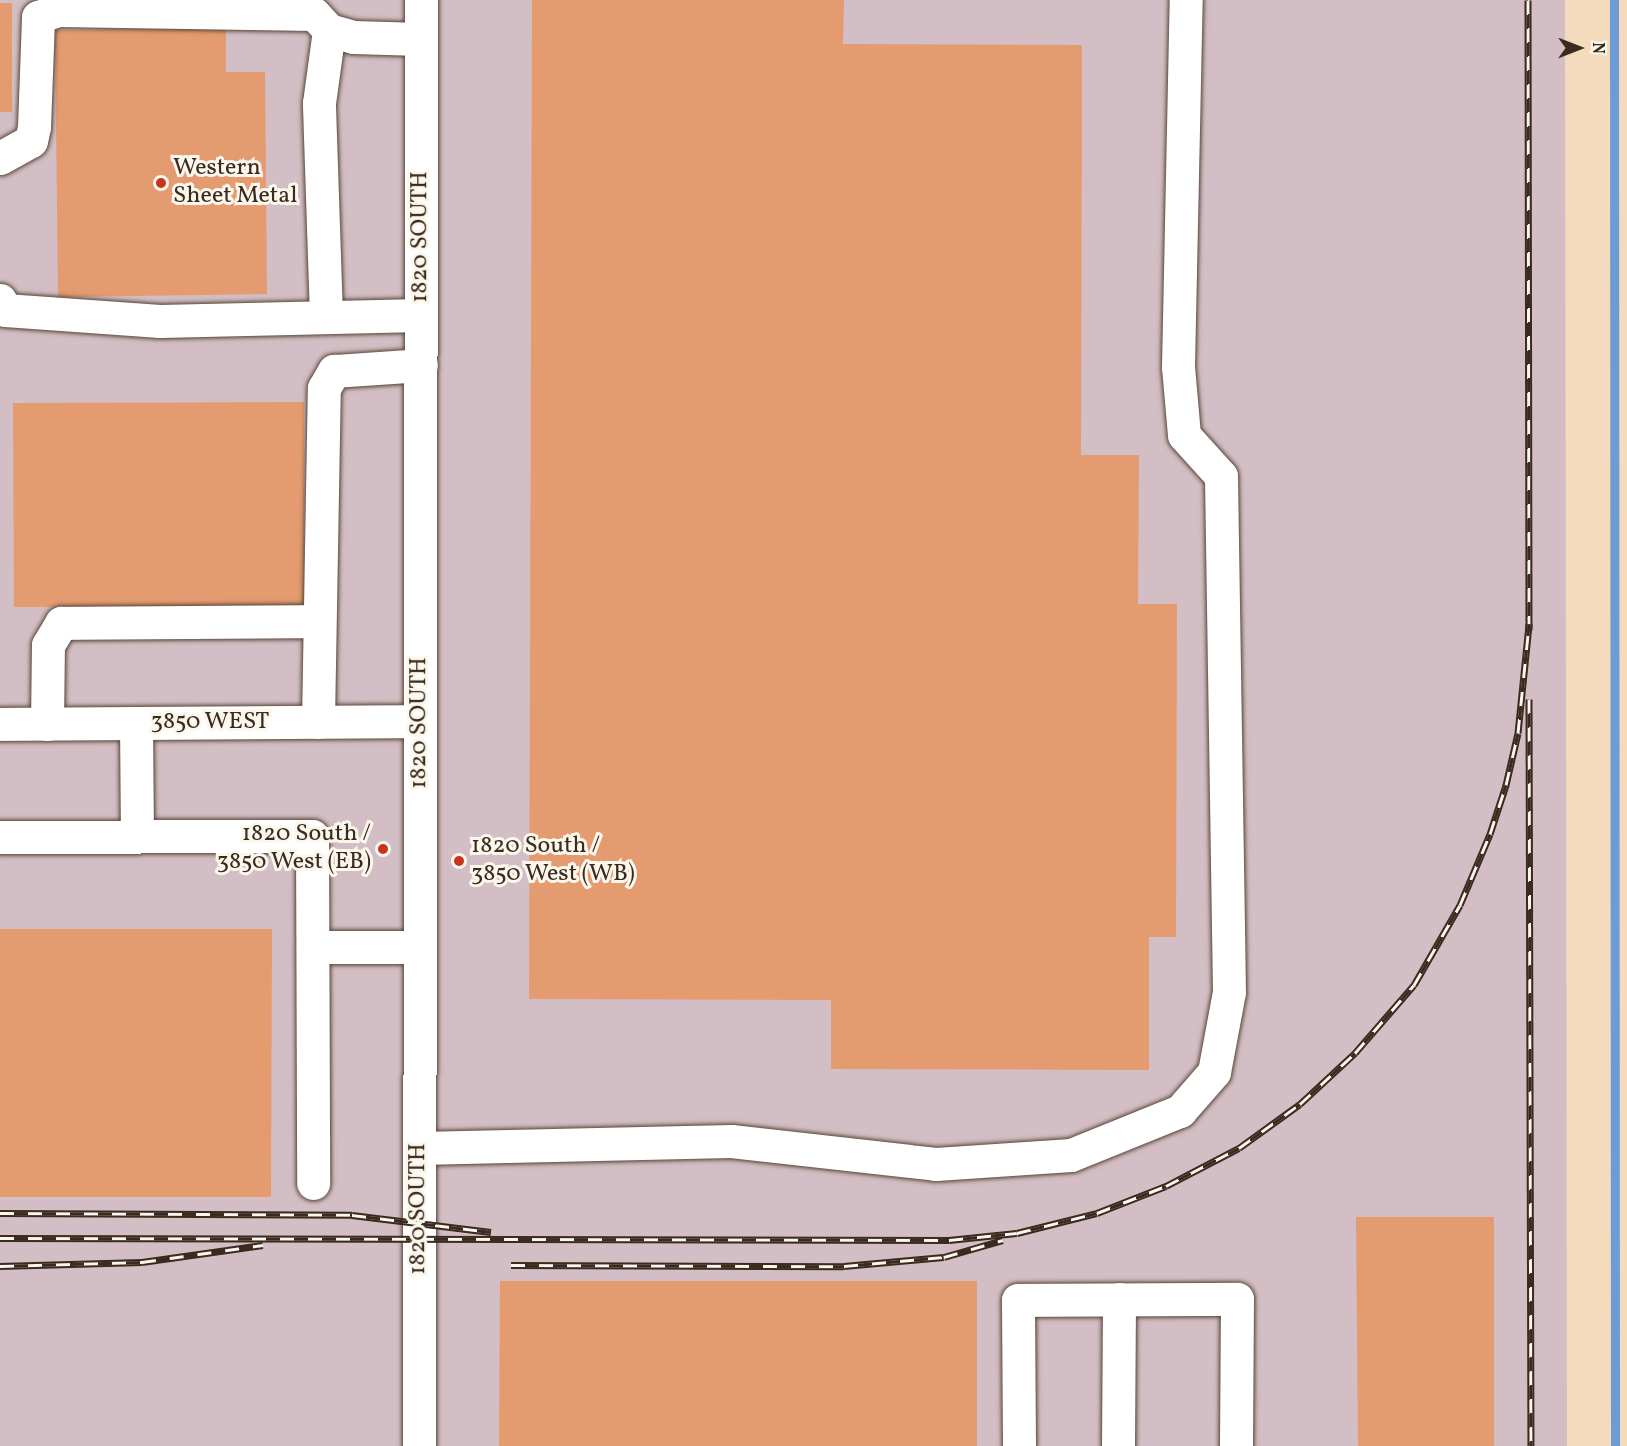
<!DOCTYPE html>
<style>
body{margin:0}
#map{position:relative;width:1627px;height:1446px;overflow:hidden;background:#f4dbbe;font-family:Vollkorn,serif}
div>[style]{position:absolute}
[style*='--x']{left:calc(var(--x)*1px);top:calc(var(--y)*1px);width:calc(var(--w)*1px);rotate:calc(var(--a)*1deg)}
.industrial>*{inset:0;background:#d2bec4}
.stream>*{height:9px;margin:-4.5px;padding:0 4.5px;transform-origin:4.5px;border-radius:4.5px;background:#6b9cd5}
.building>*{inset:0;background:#e49b70}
.roads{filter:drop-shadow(0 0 2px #574536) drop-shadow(0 0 2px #574536)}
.minor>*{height:33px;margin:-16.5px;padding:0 16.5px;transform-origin:16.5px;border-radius:16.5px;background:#fff}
.rail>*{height:7px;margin-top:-3.5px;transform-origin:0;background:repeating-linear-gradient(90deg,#fbf7ec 0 14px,#3b2a1e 0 28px);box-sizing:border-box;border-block:2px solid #3b2a1e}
.dots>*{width:16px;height:16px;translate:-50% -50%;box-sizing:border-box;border:3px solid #fbf7ec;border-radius:50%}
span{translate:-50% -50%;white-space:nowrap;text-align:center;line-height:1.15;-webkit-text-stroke:6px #fbf7ec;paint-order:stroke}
.poi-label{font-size:24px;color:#3b2a1e}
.left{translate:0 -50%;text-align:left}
.right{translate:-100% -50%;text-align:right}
.street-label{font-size:24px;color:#3b2a1e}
.north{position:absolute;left:1549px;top:18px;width:60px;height:60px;-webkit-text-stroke:4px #fbf7ec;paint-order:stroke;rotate:90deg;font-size:16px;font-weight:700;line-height:24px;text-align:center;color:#3b2a1e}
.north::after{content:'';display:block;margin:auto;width:21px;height:27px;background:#3b2a1e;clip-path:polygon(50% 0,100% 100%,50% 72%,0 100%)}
</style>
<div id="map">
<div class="industrial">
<div style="clip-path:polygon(0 0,1565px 0,1567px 1446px,0 1446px)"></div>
</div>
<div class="stream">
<div style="--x:1614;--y:0;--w:1446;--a:89.96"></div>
</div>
<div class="building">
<div style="clip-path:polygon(532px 0,844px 0,843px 44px,1082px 45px,1081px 455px,1139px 455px,1138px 604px,1177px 604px,1176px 937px,1149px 937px,1149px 1070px,831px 1069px,831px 1000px,529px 999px)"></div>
<div style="clip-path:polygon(0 3px,12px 3px,12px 112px,0 112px)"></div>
<div style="clip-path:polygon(226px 28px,226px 72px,265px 72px,267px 294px,58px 297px,55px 30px)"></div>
<div style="clip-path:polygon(304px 402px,304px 607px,14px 607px,13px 403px)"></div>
<div style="clip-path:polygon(0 929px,272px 929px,271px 1197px,0 1197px)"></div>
<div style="clip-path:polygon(1356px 1217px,1494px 1217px,1494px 1446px,1358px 1446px)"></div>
<div style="clip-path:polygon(500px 1281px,977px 1281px,977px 1446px,499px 1446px)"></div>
</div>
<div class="roads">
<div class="minor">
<div style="--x:0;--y:158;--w:35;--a:-29"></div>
<div style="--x:31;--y:141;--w:14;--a:-78"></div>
<div style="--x:34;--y:127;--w:110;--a:-87.9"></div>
<div style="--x:38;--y:17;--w:21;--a:-19"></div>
<div style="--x:58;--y:10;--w:256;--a:0.9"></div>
<div style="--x:314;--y:14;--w:22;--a:47"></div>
<div style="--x:329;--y:30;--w:25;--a:16"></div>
<div style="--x:353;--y:37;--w:68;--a:1.7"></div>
<div style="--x:0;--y:300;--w:11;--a:63"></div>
<div style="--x:5;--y:310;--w:155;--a:4.1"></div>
<div style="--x:160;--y:321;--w:261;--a:-1.3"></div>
<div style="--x:326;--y:317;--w:214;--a:-91.9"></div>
<div style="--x:319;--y:103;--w:74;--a:-82.2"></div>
<div style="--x:318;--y:722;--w:334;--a:-89"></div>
<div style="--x:324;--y:388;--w:20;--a:-60"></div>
<div style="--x:334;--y:371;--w:87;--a:-3.9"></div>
<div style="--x:136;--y:723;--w:113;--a:89.5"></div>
<div style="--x:0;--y:724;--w:420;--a:-0.4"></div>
<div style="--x:47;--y:724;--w:79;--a:-89.3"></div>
<div style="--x:48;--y:645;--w:26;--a:-59"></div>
<div style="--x:61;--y:623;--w:258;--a:-0.4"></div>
<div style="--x:0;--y:837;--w:312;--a:-0.2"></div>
<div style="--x:312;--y:836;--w:347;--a:89.8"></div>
<div style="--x:313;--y:947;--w:107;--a:0"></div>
<div style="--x:419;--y:1148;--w:312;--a:-1.3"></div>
<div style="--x:731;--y:1141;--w:206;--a:6.4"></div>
<div style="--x:936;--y:1164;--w:135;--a:-3.8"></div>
<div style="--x:1071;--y:1155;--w:118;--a:-22"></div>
<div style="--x:1180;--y:1111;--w:52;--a:-48.9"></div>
<div style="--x:1214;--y:1072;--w:81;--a:-79.4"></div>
<div style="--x:1229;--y:992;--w:516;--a:-90.89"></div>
<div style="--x:1221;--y:476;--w:55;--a:-132.1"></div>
<div style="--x:1184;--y:435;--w:68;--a:-95"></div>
<div style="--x:1178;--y:367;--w:367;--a:-88.8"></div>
<div style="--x:419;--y:1446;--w:1446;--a:-89.92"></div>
<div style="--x:1019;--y:1446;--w:146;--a:-90.4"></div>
<div style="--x:1018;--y:1300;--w:219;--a:-0.3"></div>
<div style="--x:1237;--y:1299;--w:147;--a:90.4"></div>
<div style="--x:1118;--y:1446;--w:147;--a:-89.6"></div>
</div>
</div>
<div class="rail">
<div style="--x:1528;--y:0;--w:630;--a:89.91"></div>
<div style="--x:1529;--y:699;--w:747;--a:89.85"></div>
<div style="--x:0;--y:1213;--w:352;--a:0.3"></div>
<div style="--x:352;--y:1215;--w:140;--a:7"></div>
<div style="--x:0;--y:1238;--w:949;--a:0.12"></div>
<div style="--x:949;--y:1240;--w:68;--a:-5.9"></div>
<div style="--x:1017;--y:1233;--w:82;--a:-14"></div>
<div style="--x:1097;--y:1213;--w:74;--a:-21.4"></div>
<div style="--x:1166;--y:1186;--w:82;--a:-27.5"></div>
<div style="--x:1239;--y:1148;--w:75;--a:-35.8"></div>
<div style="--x:1300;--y:1104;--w:75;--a:-42.8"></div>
<div style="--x:1355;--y:1053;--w:90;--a:-49.1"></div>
<div style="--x:1414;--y:985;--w:92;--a:-60.1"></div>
<div style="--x:1460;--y:905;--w:77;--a:-67.1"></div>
<div style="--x:1490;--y:834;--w:52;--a:-71.9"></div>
<div style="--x:1506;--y:785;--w:53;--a:-77"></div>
<div style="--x:1518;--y:733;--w:110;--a:-84.2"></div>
<div style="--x:511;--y:1265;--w:333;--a:0.2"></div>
<div style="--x:844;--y:1266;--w:100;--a:-5.1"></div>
<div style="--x:944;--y:1257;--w:61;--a:-16.1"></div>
<div style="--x:0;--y:1266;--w:142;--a:-1.6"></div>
<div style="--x:142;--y:1262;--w:122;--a:-8"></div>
</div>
<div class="dots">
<div style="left:161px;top:183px;background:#c8321e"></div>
<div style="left:383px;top:849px;background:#c8321e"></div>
<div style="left:459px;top:861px;background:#c8321e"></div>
</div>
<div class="poi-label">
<span class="left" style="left:173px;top:183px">Western<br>Sheet Metal</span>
<span class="right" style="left:371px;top:849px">1820 South /<br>3850 West (EB)</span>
<span class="left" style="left:471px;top:861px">1820 South /<br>3850 West (WB)</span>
</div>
<div class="street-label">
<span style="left:421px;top:237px;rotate:-90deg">1820 SOUTH</span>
<span style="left:210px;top:723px">3850 WEST</span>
<span style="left:420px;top:723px;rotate:-90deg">1820 SOUTH</span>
<span style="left:419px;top:1209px;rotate:-90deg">1820 SOUTH</span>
</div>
<div class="north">N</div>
</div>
